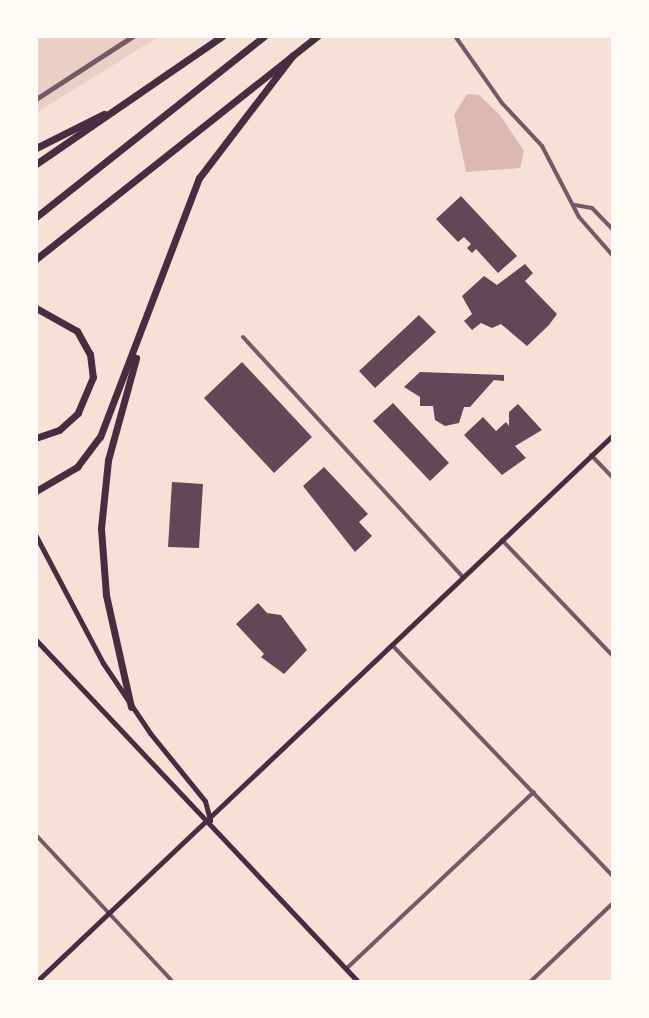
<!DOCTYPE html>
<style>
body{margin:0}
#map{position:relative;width:649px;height:1018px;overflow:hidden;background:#f7e1d7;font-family:Merriweather,serif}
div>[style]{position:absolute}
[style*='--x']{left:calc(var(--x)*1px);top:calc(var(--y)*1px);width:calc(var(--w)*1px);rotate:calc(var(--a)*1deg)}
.green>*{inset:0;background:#ebcfc5}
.water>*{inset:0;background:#dcb8b0}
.building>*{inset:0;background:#644757}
.minor>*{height:4px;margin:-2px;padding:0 2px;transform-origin:2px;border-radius:2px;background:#755966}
.tertiary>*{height:5px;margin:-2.5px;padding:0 2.5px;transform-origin:2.5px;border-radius:2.5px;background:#755966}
.secondary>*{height:5px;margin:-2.5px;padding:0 2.5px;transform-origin:2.5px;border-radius:2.5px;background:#4a2c40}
.motorway>*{height:7px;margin:-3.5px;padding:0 3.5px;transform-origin:3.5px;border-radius:3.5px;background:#4a2c40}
span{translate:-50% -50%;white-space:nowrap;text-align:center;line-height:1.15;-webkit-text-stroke:8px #fffaf5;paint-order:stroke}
.frame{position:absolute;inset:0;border:38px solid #fffaf5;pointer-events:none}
</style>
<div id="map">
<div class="green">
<div style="clip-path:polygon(36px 36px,160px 36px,36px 113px)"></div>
</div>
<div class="water">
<div style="clip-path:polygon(467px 94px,479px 95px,500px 115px,524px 151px,520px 168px,466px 172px,454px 115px)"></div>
</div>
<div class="building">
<div style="clip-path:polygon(461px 196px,517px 256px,498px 273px,476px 249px,472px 253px,467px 248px,471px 244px,464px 237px,458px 242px,436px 219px)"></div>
<div style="clip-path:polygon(525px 264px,533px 273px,525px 281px,557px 314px,549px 325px,527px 346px,501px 324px,492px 328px,481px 323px,472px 330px,464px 321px,472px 314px,462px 296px,484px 276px,497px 285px)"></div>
<div style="clip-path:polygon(419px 315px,436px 332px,375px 388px,359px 371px)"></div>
<div style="clip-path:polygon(242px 362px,312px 437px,274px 473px,204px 398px)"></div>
<div style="clip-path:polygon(420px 372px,504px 375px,504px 381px,494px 380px,470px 407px,464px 407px,459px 423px,445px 426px,435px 420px,433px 406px,420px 406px,420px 397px,404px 387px)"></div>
<div style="clip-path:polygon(393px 403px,449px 463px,430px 481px,373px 421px)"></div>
<div style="clip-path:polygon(518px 404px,542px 430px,515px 446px,526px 458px,502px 475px,464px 435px,483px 417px,496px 431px,506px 422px,509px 426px,509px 412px)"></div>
<div style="clip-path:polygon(324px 467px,368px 514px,359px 522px,372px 536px,355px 552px,303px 486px)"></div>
<div style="clip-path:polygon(172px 482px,203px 484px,199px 548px,168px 547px)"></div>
<div style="clip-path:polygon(258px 603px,267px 613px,281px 615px,307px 650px,284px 674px,261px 657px,264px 654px,236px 624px)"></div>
</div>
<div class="minor">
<div style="--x:455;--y:36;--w:82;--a:55"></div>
<div style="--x:502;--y:103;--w:59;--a:47.1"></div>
<div style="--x:542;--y:146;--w:80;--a:62.5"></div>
<div style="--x:579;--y:217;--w:52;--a:48.9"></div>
<div style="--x:575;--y:205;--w:17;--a:10"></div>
<div style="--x:592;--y:208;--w:30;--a:46"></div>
<div style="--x:243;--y:337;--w:326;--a:47.5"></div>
<div style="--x:591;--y:455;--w:32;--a:46"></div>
<div style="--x:502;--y:540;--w:161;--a:46.3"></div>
<div style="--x:392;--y:645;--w:320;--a:46.3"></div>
<div style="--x:36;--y:835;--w:201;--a:47"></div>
<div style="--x:346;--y:969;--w:258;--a:-43.3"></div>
<div style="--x:530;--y:982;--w:115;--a:-43.6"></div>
</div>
<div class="tertiary">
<div style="--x:36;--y:99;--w:116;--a:-33"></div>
</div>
<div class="secondary">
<div style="--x:36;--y:536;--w:144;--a:62.2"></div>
<div style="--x:103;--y:663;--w:84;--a:56.1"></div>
<div style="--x:150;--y:733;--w:87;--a:51"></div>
<div style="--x:205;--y:801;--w:20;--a:75"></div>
<div style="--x:36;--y:640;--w:470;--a:46.7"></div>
<div style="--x:36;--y:982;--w:795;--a:-43.47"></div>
</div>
<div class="motorway">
<div style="--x:36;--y:148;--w:76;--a:-26.6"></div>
<div style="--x:36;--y:164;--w:226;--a:-34.5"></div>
<div style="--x:36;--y:217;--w:291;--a:-38.4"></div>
<div style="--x:36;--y:259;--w:359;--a:-38.4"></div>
<div style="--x:36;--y:308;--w:47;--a:29.3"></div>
<div style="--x:77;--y:331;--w:26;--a:61"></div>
<div style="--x:90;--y:354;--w:23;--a:83"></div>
<div style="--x:93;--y:377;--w:39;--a:113"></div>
<div style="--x:78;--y:413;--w:25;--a:138"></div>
<div style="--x:59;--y:430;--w:24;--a:161"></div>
<div style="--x:36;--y:491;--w:48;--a:-30.3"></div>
<div style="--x:77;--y:467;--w:38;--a:-53"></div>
<div style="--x:100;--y:437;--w:277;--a:-69.1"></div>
<div style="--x:199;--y:178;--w:155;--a:-52.6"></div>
<div style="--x:131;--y:707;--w:115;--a:-102.6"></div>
<div style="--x:106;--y:595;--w:67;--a:-94.3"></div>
<div style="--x:101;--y:528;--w:68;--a:-84.1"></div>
<div style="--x:108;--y:460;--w:106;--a:-74.6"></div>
</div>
<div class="frame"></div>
</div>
